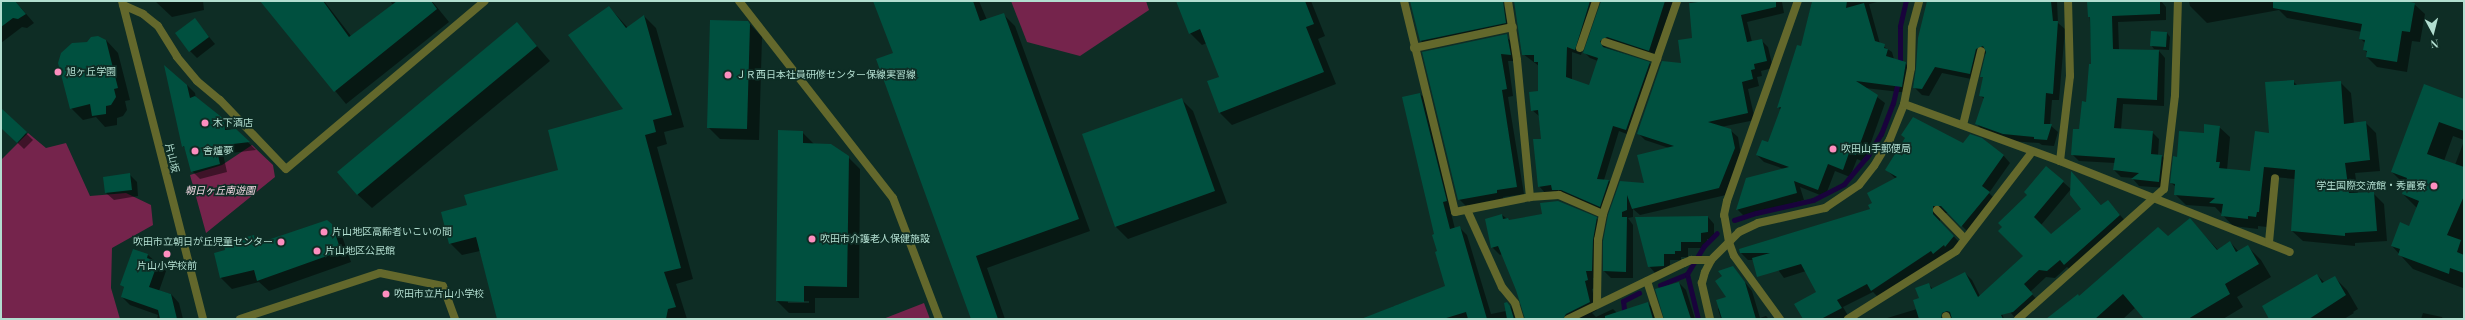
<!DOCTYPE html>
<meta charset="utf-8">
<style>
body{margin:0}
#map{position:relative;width:2465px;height:320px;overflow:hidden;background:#0e2d25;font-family:"Playfair Display","Noto Sans JP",serif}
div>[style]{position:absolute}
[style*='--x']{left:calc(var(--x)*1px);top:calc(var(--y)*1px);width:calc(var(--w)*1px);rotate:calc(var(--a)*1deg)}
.green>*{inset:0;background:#75244c}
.shadow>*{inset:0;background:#0007}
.stream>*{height:5px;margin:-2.5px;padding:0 2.5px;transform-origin:2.5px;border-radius:2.5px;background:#19033c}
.building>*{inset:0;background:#00503f}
.minor>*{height:8px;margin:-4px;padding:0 4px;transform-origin:4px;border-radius:4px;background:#63682c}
.tertiary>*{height:8px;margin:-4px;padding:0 4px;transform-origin:4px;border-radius:4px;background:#63682c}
.dots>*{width:11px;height:11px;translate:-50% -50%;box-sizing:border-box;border:2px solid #0e2d25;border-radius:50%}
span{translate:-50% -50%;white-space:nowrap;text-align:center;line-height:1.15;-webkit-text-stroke:3.5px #0e2d25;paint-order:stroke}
.poi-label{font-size:10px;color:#b2ded0}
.left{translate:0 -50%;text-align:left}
.right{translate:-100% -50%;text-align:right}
.street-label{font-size:10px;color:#b2ded0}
.park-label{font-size:10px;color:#f2d8e2;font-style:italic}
.frame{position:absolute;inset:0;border:2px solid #b2ded0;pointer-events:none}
.north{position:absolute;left:2413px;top:12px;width:40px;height:40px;-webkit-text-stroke:3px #0e2d25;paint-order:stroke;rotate:173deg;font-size:11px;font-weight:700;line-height:16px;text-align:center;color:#b2ded0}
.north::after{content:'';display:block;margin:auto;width:14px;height:18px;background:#b2ded0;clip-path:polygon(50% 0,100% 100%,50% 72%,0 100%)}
</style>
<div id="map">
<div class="green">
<div style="clip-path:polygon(1011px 1px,1146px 1px,1149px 10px,1080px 56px,1027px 42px)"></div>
<div style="clip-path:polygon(28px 133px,46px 148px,66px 143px,90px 196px,126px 193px,151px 205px,153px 225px,112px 248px,111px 288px,120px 319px,1px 319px,1px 160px)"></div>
<div style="clip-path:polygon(252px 145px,273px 165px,275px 177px,206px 233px,190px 175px,222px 165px)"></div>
<div style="clip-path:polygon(924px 303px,930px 319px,883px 319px)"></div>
</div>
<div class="shadow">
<div style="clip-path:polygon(1px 1px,15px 1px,34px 23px,27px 28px,22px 27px,1px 43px)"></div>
<div style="clip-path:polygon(155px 1px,203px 1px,204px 10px,172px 17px)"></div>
<div style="clip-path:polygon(261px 1px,324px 1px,351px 36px,393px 5px,390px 1px,432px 1px,449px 22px,346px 104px)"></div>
<div style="clip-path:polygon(874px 1px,979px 1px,987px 20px,1003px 14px,1015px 26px,1090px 231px,987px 268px,1005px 319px,973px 319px,894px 54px)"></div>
<div style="clip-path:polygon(1177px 1px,1311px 1px,1325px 36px,1318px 39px,1336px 84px,1232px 125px,1220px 113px,1208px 82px,1220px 77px,1207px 43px,1202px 45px,1190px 33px)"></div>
<div style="clip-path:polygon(1411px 1px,1503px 1px,1509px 31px,1428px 48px,1421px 41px)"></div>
<div style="clip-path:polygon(evenodd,1516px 1px,1673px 1px,1655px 56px,1613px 42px,1605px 47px,1649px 63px,1655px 69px,1632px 136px,1619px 131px,1604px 180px,1609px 181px,1615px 187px,1606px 212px,1560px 196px,1555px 191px,1545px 193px,1539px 186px,1542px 140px,1539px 116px,1532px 110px,1539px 92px,1539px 66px,1523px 54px,1516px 1px,1602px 2px,1584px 52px,1590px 58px,1598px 61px,1590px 87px,1572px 80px,1572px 52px,1581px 55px,1597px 5px,1602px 2px)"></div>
<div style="clip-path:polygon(1690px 1px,1785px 1px,1782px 2px,1784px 13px,1747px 22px,1752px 42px,1761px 40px,1768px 47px,1773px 68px,1761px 71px,1762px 76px,1757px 77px,1759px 86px,1748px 89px,1755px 120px,1721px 127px,1730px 130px,1738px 137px,1741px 155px,1726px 195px,1640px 215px,1633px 209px,1633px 217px,1628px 218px,1633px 225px,1633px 278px,1611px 278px,1604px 271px,1621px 182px,1645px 184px,1669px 148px,1645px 140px,1638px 133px,1682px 64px,1693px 39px)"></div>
<div style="clip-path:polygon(1812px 1px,1881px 1px,1869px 4px,1880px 44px,1892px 52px,1894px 59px,1905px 63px,1912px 70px,1909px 93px,1865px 88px,1885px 103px,1864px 162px,1857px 159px,1850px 177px,1835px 171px,1825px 197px,1800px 187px,1804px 200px,1744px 216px,1737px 209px,1784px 169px,1764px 162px,1757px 155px,1769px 143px,1781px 110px,1778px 107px,1802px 47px)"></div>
<div style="clip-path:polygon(1931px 1px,2057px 1px,2058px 23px,2065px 29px,2059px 100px,2052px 100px,2050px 125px,2058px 132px,2054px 146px,2042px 145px,2039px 143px,2011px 141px,1983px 131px,1977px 124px,1985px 100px,1980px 95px,1984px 79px,1982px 76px,1987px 53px,1982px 56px,1976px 80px,1942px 73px,1929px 96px,1922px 95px,1915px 88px)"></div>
<div style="clip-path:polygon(2089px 1px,2161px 1px,2166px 7px,2166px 20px,2118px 22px,2119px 50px,2159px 51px,2165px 58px,2164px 106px,2123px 104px,2121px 130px,2152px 132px,2159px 139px,2158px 156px,2162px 156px,2169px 163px,2166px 188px,2139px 186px,2133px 179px,2134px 178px,2121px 177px,2114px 170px,2115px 163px,2079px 161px,2072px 154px,2087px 103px,2092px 65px)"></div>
<div style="clip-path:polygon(2189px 1px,2398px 1px,2414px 4px,2425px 14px,2420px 42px,2412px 41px,2407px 72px,2377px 67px,2367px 57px,2368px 53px,2364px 50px,2365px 43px,2361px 39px,2362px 32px,2287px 18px,2279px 10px,2207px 23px,2190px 6px)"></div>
<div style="clip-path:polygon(609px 7px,628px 28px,644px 16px,656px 28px,684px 127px,664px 132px,667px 144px,657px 147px,693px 279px,676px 284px,687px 319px,498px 319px,480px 251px,462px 255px,450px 243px,468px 206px,559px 170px,625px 109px)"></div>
<div style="clip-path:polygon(195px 20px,215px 44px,197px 58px,190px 51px)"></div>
<div style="clip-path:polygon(748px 22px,762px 37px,759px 140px,720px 139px,708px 127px)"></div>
<div style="clip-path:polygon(517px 23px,550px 61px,372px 208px,357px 194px)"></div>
<div style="clip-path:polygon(2167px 33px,2170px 37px,2169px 50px,2154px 49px,2151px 45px)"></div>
<div style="clip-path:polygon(1505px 35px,1512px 43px,1517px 61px,1508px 61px,1513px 96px,1508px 97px,1524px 194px,1503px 197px,1504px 200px,1466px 206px,1459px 199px)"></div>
<div style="clip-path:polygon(106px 40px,118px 53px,130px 100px,125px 101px,127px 110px,123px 116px,117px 118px,117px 125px,105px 127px,96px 117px,83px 120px,71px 108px)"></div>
<div style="clip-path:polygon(2293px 81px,2298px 86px,2340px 82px,2351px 93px,2354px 124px,2365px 122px,2376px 133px,2380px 171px,2355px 173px,2358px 194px,2373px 193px,2384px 204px,2387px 241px,2355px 243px,2355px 246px,2303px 241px,2292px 231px,2295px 179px,2274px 177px,2267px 227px,2258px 226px,2258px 229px,2233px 226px,2215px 207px,2186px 205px,2175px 194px,2176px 187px,2171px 183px,2178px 158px,2205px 134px,2219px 127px,2230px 137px,2227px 170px,2251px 172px)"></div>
<div style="clip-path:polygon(187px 85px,195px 93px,196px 99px,223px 120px,231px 130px,235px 130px,256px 150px,223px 154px,227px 172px,200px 179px,192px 171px,186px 149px,183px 146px)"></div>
<div style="clip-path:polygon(2424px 85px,2464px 100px,2464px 140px,2453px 136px,2444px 161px,2455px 165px,2464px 141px,2463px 288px,2413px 269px,2392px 246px,2410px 227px,2417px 208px,2403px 194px,2406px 186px,2392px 172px)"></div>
<div style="clip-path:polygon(1420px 94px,1428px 101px,1454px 209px,1450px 209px,1455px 229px,1460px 228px,1467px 235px,1491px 314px,1506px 311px,1507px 303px,1515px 311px,1518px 319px,1365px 319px,1394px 306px,1398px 309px,1397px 305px,1446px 287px,1435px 235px)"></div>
<div style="clip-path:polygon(1181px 99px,1193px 111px,1227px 203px,1128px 239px,1116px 227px,1083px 135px)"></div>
<div style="clip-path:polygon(1px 109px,33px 140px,24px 149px,1px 127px)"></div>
<div style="clip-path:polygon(evenodd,802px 132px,814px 144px,848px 157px,860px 169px,859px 298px,815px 298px,815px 313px,789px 313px,777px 301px,802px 132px,788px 301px,809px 301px,809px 303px,788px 303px,788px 301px)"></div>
<div style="clip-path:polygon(1963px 145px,2003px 155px,2010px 163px,1989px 193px,1996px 200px,1969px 233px,1949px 213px,1940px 213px,1940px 222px,1961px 244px,1879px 298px,1873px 292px,1843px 307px,1850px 319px,1804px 319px,1818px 292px,1806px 271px,1784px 278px,1771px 260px,1748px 260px,1741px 253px,1871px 210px,1873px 204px,1896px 179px,1886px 169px)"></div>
<div style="clip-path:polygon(2046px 167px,2071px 189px,2041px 225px,2051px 236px,2083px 209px,2073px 174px,2102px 206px,2108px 201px,2127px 223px,2072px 271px,2067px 267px,2055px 278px,2046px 277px,2030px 292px,2039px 302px,2016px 319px,1990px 288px,2025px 257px,2029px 195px)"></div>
<div style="clip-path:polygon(129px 174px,137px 182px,138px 196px,114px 200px,106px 193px)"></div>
<div style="clip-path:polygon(1502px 215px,1510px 221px,1596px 218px,1604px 226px,1600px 248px,1599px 278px,1593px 278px,1595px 288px,1592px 289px,1597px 310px,1592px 313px,1596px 317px,1613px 309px,1617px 313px,1648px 303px,1655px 311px,1657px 319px,1568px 319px,1565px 316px,1559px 319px,1526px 319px,1517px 289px,1502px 254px,1500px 255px,1492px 247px)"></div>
<div style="clip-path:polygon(1708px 217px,1714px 224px,1714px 239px,1707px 239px,1707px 248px,1688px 248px,1688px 257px,1681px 257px,1681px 260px,1670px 260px,1670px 272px,1655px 273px,1649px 266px)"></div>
<div style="clip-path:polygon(2190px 220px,2218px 250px,2230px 242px,2239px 252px,2248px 247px,2261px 260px,2271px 277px,2237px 297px,2243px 307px,2223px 319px,2141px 319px,2144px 317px,2136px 307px,2123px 319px,2076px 319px)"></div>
<div style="clip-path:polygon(331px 224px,342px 236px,351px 262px,269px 291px,259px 282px,232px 289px,221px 278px,227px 250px,254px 236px,261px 243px)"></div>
<div style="clip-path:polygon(133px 250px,148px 255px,166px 271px,159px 291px,171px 294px,179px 303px,183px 319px,157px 319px,158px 315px,130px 305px,122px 297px,125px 288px,121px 285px)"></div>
<div style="clip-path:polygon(1733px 267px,1752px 291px,1760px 318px,1766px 316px,1769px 319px,1721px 319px,1718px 309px,1728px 297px)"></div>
<div style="clip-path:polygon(1965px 273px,1972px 280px,1980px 296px,1995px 295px,2004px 319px,1884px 319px,1917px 309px,1928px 284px,1933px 289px)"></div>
<div style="clip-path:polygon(2317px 275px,2325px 283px,2334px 277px,2347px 290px,2358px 309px,2353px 312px,2354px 313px,2344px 319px,2271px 319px)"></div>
<div style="clip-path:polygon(1679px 283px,1686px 290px,1695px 319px,1665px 319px)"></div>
<div style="clip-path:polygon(2423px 313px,2442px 317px,2443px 319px,2421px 319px)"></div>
</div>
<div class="stream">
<div style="--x:1900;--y:65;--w:39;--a:-90"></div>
<div style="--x:1900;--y:26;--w:26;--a:-77"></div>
<div style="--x:1734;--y:220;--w:23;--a:-18"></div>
<div style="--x:1756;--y:213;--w:58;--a:-12.8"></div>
<div style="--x:1813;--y:200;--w:35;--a:-27"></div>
<div style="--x:1844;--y:184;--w:35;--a:-50"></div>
<div style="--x:1867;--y:157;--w:27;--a:-59"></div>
<div style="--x:1881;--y:134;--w:33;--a:-69"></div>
<div style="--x:1893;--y:103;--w:23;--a:-77"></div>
<div style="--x:1660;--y:285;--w:29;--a:-22"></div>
<div style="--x:1625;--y:319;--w:18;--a:-96"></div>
<div style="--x:1623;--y:301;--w:18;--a:-27"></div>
<div style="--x:1698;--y:319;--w:46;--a:-103.7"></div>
<div style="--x:1687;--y:274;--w:33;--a:-59"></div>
<div style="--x:1704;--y:246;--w:18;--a:-45"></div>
</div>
<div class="building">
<div style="clip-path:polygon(1px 1px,15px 1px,26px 14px,18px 19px,13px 18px,1px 27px)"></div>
<div style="clip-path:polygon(260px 1px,323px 1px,349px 37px,397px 1px,431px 1px,437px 9px,334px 92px)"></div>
<div style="clip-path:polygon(873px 1px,973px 1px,980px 21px,1004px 13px,1079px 219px,976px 256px,998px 319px,971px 319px,876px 59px,893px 53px)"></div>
<div style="clip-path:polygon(1176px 1px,1305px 1px,1314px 24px,1306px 27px,1324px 72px,1219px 113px,1207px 81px,1219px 77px,1200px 29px,1189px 34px)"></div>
<div style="clip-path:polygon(1410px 1px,1503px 1px,1506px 23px,1420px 41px)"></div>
<div style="clip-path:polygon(1514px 1px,1590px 1px,1575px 50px,1567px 47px,1566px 77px,1589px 85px,1598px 58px,1583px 53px,1601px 1px,1665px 1px,1649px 51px,1607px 37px,1600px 41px,1603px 47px,1650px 62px,1626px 130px,1613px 126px,1597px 179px,1609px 180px,1600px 207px,1561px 190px,1552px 190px,1551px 185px,1538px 187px,1533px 139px,1541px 139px,1538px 110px,1531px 111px,1529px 92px,1538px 91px,1538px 62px,1534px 62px,1534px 55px,1522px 55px)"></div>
<div style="clip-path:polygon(1707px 1px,1776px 1px,1776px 7px,1741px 15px,1747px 42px,1762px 39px,1767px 61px,1754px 64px,1755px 69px,1751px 70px,1753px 79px,1742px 82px,1748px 113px,1708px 122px,1731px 129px,1735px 148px,1719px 188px,1632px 209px,1627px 195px,1627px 210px,1622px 212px,1622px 217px,1627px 217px,1626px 272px,1603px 271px,1603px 241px,1608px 215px,1620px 181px,1644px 183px,1637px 155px,1674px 146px,1637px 134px,1662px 61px,1681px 63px,1678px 40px,1692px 38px,1689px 3px)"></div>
<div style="clip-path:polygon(1812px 1px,1847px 1px,1846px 8px,1864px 3px,1875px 41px,1885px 44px,1884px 48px,1888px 49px,1886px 56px,1906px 62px,1902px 87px,1856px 81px,1878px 95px,1856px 155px,1849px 153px,1843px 170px,1828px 164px,1818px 190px,1794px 181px,1797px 193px,1736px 210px,1746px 178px,1789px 167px,1756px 155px,1762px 140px,1768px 142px,1781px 107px,1777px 108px,1797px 45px,1801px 46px)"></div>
<div style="clip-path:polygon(1927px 1px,2051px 1px,2053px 21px,2058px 21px,2053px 94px,2046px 93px,2044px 124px,2052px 124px,2047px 140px,2034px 139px,2034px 137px,2003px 134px,1975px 124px,1984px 97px,1979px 96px,1983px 77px,1980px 77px,1986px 52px,1983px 46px,1976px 49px,1970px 74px,1935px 67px,1922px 89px,1913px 88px,1916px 68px,1918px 38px)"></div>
<div style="clip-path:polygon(2087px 1px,2160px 1px,2160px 14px,2112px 16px,2113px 49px,2159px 50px,2157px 100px,2117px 98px,2114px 128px,2153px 131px,2151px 154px,2162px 155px,2159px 182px,2131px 179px,2139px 173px,2113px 170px,2115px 158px,2071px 155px,2073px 129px,2079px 129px,2082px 101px,2086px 102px,2089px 64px,2091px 64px,2090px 17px,2088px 17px)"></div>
<div style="clip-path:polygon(2273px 1px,2404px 1px,2415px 3px,2410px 32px,2402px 31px,2397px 62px,2366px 57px,2367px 51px,2363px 50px,2365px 40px,2359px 39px,2362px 24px,2273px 8px)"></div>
<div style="clip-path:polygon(609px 6px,626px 28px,644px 15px,672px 115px,653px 120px,656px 132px,645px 135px,681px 268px,664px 272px,676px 307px,668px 309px,666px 319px,497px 319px,476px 237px,449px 244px,441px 212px,467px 205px,464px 195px,558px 170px,548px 130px,623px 109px,568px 35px)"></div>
<div style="clip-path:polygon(195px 18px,209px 37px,189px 52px,175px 33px)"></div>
<div style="clip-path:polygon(710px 20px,748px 21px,750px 24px,747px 129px,707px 128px)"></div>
<div style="clip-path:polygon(517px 22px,537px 46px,357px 195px,337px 172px)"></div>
<div style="clip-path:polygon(2151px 31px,2167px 32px,2166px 47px,2150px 46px)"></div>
<div style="clip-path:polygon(1507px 34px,1511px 55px,1501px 54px,1507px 89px,1502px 90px,1517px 187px,1497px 190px,1497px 193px,1458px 200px,1422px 52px)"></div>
<div style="clip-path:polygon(98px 36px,106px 40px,118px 88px,114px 89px,116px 97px,111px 105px,106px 106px,106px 114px,92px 116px,90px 104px,70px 109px,58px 63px,61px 53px,72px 43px,87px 42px,91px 37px)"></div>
<div style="clip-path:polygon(164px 65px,187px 85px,190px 98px,195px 96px,224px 119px,225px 130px,236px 129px,250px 142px,216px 146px,220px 164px,191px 172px,184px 146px,182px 147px)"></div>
<div style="clip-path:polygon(2294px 80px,2294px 85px,2341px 81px,2344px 124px,2366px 121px,2370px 160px,2345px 163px,2349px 193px,2374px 192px,2377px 231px,2345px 233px,2345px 236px,2291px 231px,2295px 170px,2264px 167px,2259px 212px,2257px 212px,2256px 217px,2248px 216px,2248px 219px,2221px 216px,2223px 204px,2209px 203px,2215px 198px,2174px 195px,2175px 184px,2170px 183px,2173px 156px,2177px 157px,2179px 131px,2204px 133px,2204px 124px,2220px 126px,2216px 162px,2220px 162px,2219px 168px,2250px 171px,2255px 131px,2269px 133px,2265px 82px)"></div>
<div style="clip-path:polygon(2424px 84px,2464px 99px,2464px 131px,2439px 122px,2427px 154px,2464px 167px,2464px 196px,2447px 235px,2461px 240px,2457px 252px,2464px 255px,2464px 273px,2450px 268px,2449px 274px,2398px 255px,2400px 249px,2391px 246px,2400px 222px,2409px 226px,2419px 201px,2402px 194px,2407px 178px,2391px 172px)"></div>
<div style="clip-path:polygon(1420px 93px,1447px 201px,1443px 202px,1450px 229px,1460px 226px,1487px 319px,1468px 319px,1466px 312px,1443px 319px,1361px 319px,1445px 286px,1435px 252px,1437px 251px,1432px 235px,1434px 234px,1402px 97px)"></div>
<div style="clip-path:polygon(1182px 98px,1215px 191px,1115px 227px,1082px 134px)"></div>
<div style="clip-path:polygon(1px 108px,27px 132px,17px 143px,1px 128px)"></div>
<div style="clip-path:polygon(1913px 117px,1963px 143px,1970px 134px,1982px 138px,2004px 155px,1982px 186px,1990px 192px,1961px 227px,1941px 206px,1933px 206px,1933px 214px,1954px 236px,1945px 247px,1944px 245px,1933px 254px,1931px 251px,1871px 291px,1867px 284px,1837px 300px,1842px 308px,1821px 319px,1803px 319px,1794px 304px,1816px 292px,1801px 264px,1757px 277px,1752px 258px,1770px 253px,1740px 253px,1739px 249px,1870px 209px,1868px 205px,1872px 203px,1867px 193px,1897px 177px,1885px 170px,1905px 138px,1901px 135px)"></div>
<div style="clip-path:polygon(778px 130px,803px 131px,803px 143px,831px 144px,849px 156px,847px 287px,804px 286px,804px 302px,776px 301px)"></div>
<div style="clip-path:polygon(2046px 166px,2064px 181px,2034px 217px,2051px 234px,2081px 209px,2070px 195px,2071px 171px,2101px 205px,2108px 200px,2120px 215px,2064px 265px,2060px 260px,2047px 271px,2039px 270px,2024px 284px,2033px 294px,2013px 312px,2001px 315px,2003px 319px,1952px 319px,1950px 312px,1947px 311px,1942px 313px,1941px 319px,1919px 319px,1913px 300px,1919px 298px,1915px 288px,1929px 283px,1931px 289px,1965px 272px,1978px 297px,2023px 256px,1998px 231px,2002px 227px,1998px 223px,2027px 195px,2024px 192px)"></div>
<div style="clip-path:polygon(130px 173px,132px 190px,105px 193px,103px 177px)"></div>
<div style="clip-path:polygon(1558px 201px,1597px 217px,1593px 240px,1592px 271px,1586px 271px,1588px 280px,1585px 281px,1590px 302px,1566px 314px,1563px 319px,1525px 319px,1516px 290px,1498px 246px,1491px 248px,1485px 219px,1502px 214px,1503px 219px,1508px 218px,1509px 220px,1542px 214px,1540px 203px)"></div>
<div style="clip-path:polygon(1708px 216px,1708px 232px,1701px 233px,1701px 242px,1681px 242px,1681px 251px,1675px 251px,1675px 254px,1664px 254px,1664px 266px,1648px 267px,1635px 217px)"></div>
<div style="clip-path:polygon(2190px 218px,2217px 250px,2230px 241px,2236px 252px,2248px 245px,2259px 264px,2225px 284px,2230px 294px,2188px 319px,2144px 319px,2123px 294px,2095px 319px,2046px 319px,2078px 294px,2079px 296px,2158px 227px,2168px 236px)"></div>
<div style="clip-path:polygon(327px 220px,332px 224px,341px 251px,257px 281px,254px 270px,220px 278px,214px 253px,225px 250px,224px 243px,254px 235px,256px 244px)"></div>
<div style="clip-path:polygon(133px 249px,148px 254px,147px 258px,158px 262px,149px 287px,171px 294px,177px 319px,160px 319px,158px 310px,121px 297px,124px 287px,120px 285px)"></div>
<div style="clip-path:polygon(1733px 266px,1745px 282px,1756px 319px,1722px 319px,1716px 300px,1726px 297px,1715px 281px,1722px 276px,1718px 271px)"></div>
<div style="clip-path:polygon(2317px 274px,2322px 283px,2335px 276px,2346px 295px,2309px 319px,2269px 319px,2262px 306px)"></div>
<div style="clip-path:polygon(1679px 282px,1691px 319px,1664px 319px,1655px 289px)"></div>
<div style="clip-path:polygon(1507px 302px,1510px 306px,1514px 319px,1507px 319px,1504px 303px)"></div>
<div style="clip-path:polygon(1648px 302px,1653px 319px,1605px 319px,1605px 316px)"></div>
</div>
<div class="minor">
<div style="--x:1404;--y:1;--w:217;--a:76.4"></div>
<div style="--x:1455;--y:212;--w:76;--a:-11.3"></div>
<div style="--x:1530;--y:197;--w:29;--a:-4"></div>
<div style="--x:1559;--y:195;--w:48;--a:23.4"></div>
<div style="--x:1508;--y:1;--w:60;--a:81.3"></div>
<div style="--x:1517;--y:60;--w:138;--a:84.6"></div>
<div style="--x:123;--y:5;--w:22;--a:24"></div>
<div style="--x:143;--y:14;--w:19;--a:39"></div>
<div style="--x:158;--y:26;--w:36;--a:58"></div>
<div style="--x:177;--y:57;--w:31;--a:50"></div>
<div style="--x:197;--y:81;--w:30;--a:40"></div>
<div style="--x:220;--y:100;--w:95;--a:46.3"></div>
<div style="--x:286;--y:169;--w:260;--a:-40.2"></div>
<div style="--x:1605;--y:42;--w:55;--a:18.1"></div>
<div style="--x:1414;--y:48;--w:101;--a:-12"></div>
<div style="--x:1580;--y:48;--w:50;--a:-71.2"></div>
<div style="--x:1904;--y:104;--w:166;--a:20.1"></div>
<div style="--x:2060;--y:161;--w:247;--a:21.6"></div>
<div style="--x:1963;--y:125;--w:76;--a:-76.3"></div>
<div style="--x:2060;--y:161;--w:86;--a:-83.3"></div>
<div style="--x:2070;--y:76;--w:75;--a:-91.5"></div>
<div style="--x:1467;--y:210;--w:85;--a:65.6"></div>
<div style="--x:1502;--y:287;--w:21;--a:51"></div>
<div style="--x:1515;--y:303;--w:17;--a:73"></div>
<div style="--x:1937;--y:210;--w:40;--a:46"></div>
<div style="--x:2269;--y:242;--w:64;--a:-84.6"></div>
<div style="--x:1647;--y:281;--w:40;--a:72"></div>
<div style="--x:1597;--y:303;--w:63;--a:-89.1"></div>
<div style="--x:1598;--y:240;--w:26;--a:-79"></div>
<div style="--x:1603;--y:214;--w:225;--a:-70.8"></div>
<div style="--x:1946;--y:316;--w:3;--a:72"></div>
<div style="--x:1568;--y:319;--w:129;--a:-25.8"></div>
<div style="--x:1684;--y:263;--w:8;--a:-23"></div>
<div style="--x:1691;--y:260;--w:20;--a:0"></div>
<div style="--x:1710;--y:319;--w:37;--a:-103"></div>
<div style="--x:1702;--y:283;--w:11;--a:-75"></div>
<div style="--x:1705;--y:272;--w:13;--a:-63"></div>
<div style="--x:1711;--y:260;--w:40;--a:-45"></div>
<div style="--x:1739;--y:232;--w:21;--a:-25"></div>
<div style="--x:1758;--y:223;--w:69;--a:-12.6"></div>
<div style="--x:1825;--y:208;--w:41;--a:-34.1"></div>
<div style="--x:1859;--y:185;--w:24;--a:-52"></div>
<div style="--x:1874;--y:166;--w:31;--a:-59"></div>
<div style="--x:1890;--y:139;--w:38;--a:-68"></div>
<div style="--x:1904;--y:104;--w:37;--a:-79"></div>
<div style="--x:1911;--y:68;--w:40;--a:-88.6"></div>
<div style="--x:1912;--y:28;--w:28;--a:-75"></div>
<div style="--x:1780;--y:319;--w:78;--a:-126.1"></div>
<div style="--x:1734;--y:256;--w:15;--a:-110"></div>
<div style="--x:1729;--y:242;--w:27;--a:-100"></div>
<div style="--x:1724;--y:215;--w:14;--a:-78"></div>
<div style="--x:1727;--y:201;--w:212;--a:-70.5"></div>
<div style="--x:1848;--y:319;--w:128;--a:-32.2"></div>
<div style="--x:1956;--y:251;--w:125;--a:-52.5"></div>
<div style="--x:2018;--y:319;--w:195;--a:-41.7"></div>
<div style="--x:2164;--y:189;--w:95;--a:-83.3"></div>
<div style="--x:2175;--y:95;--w:94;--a:-88.2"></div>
</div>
<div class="tertiary">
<div style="--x:122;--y:1;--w:328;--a:75.7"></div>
<div style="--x:739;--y:1;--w:250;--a:52"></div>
<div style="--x:893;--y:198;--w:129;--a:69.2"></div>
<div style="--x:240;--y:319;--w:147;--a:-18.2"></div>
<div style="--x:380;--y:273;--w:64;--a:11.7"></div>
<div style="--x:443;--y:286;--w:35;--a:70"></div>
</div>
<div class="dots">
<div style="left:58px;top:72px;background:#fd8ebf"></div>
<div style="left:728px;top:75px;background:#fd8ebf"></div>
<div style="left:205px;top:123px;background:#fd8ebf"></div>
<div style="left:1833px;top:149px;background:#fd8ebf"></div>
<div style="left:195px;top:151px;background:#fd8ebf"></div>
<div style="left:2434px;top:186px;background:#fd8ebf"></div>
<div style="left:324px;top:232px;background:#fd8ebf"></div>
<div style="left:812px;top:239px;background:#fd8ebf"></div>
<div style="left:281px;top:242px;background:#fd8ebf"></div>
<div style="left:317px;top:251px;background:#fd8ebf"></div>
<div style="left:167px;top:254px;background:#fd8ebf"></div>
<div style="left:386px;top:294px;background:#fd8ebf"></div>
</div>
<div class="poi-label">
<span class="left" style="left:66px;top:72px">旭ヶ丘学園</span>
<span class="left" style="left:736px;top:75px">ＪＲ西日本社員研修センター保線実習線</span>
<span class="left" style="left:213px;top:123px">木下酒店</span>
<span class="left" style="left:1841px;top:149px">吹田山手郵便局</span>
<span class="left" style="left:203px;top:151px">舎爐夢</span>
<span class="right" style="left:2426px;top:186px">学生国際交流館・秀麗寮</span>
<span class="left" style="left:332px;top:232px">片山地区高齢者いこいの間</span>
<span class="left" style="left:820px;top:239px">吹田市介護老人保健施設</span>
<span class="right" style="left:273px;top:242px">吹田市立朝日が丘児童センター</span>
<span class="left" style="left:325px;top:251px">片山地区公民館</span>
<span style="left:167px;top:266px">片山小学校前</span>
<span class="left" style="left:394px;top:294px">吹田市立片山小学校</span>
</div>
<div class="street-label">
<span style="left:172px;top:158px;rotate:76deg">片山坂</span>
</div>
<div class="park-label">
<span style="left:220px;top:191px">朝日ヶ丘南遊園</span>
</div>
<div class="frame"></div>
<div class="north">N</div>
</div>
